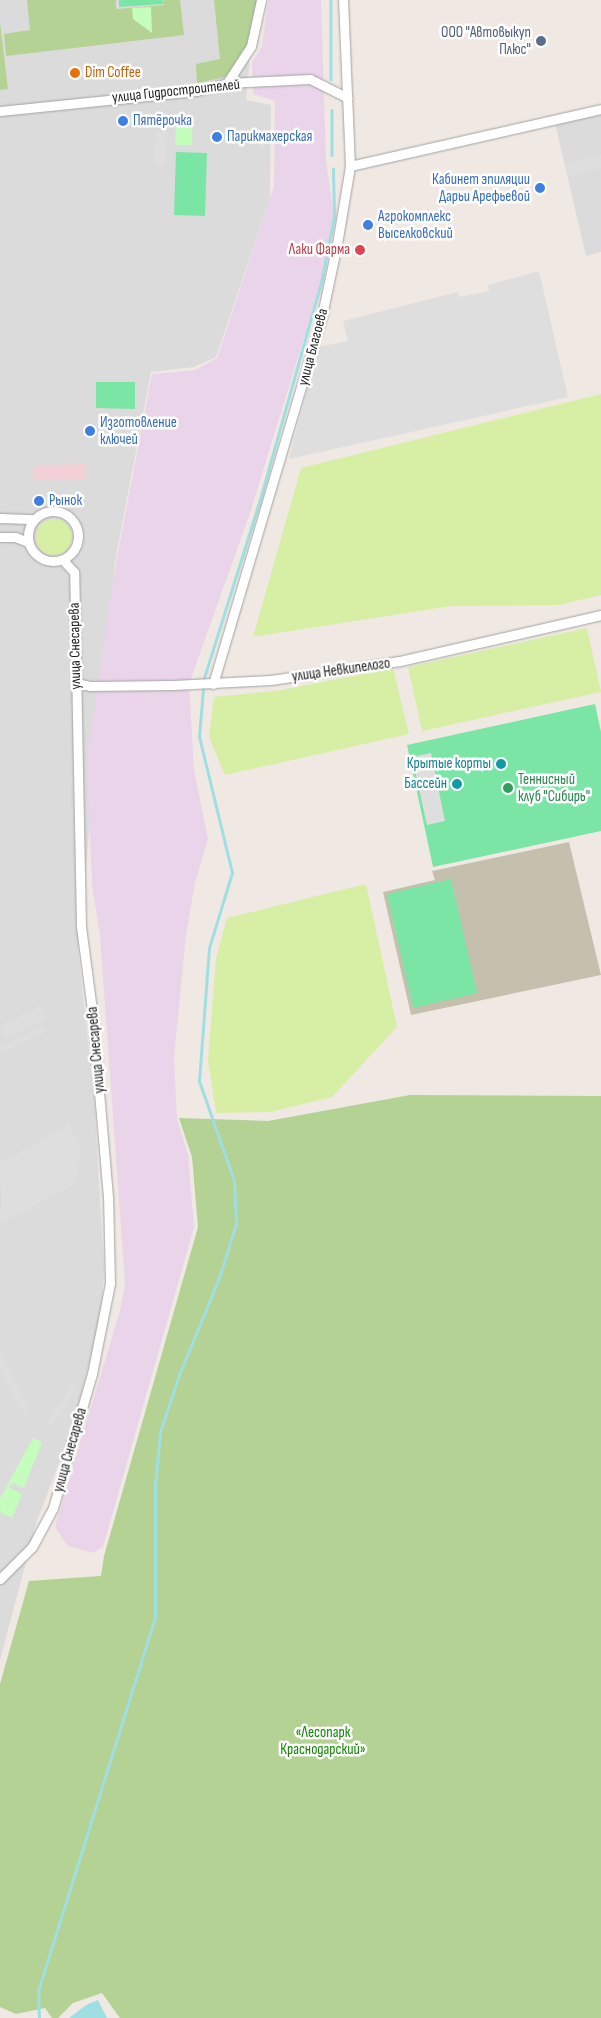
<!DOCTYPE html>
<meta charset="utf-8">
<style>
body{margin:0}
#map{position:relative;width:601px;height:2018px;overflow:hidden;background:#f0e9e3;font-family:"Sofia Sans Condensed",sans-serif}
div>[style]{position:absolute}
[style*='--x']{left:calc(var(--x)*1px);top:calc(var(--y)*1px);width:calc(var(--w)*1px);rotate:calc(var(--a)*1deg)}
.residential>*{inset:0;background:#dcdbdb}
.commercial>*{inset:0;background:#f2d0d6}
.industrial>*{inset:0;background:#e9d4e9}
.construction>*{inset:0;background:#c5c0ae}
.grass>*{inset:0;background:#d7eea5}
.round{border-radius:50%}
.forest>*{inset:0;background:#b3d294}
.park>*{inset:0;background:#c4fdbc}
.pitch>*{inset:0;background:#7be5a6}
.parking>*{inset:0;background:#dedede}
.water>*{inset:0;background:#a0dfe1}
.stream>*{height:2.5px;margin:-1.25px;padding:0 1.25px;transform-origin:1.25px;border-radius:1.25px;background:#a0dfe1}
.roads{filter:drop-shadow(0 0 1px #a2a2a2) drop-shadow(0 0 1px #a2a2a2)}
.minor>*{height:9px;margin:-4.5px;padding:0 4.5px;transform-origin:4.5px;border-radius:4.5px;background:#fff}
.minor>.ring{margin:-4.5px;padding:0;box-sizing:content-box;background:none;border:9px solid #fff;border-radius:50%}
.dots>*{width:14px;height:14px;translate:-50% -50%;box-sizing:border-box;border:2px solid #fff;border-radius:50%}
span{translate:-50% -50%;white-space:nowrap;text-align:center;line-height:1.15;-webkit-text-stroke:5px #fff;paint-order:stroke}
.service-label{font-size:15px;color:#4e5e75}
.right{translate:-100% -50%;text-align:right}
.food-label{font-size:15px;color:#c56008}
.left{translate:0 -50%;text-align:left}
.street-label{font-size:15px;color:#1e1e1e}
.shop-label{font-size:15px;color:#366cbe}
.health-label{font-size:15px;color:#be3a42}
.culture-label{font-size:15px;color:#0d838f}
.leisure-label{font-size:15px;color:#27864d}
.park-label{font-size:15px;color:#138403}
</style>
<div id="map">
<div class="residential">
<div style="clip-path:polygon(0 0,255px 0,246px 100px,271px 105px,270px 198px,216px 357px,194px 367px,151px 372px,115px 562px,78px 950px,94px 1098px,104px 1269px,100px 1322px,73px 1426px,37px 1521px,0 1660px)"></div>
<div style="clip-path:polygon(601px 113px,601px 252px,586px 256px,555px 123px)"></div>
</div>
<div class="commercial">
<div style="clip-path:polygon(85px 464px,85px 479px,34px 480px,33px 465px)"></div>
</div>
<div class="industrial">
<div style="clip-path:polygon(268px 0,321px 0,326px 161px,334px 217px,321px 283px,249px 516px,189px 684px,194px 770px,208px 839px,195px 883px,186px 935px,174px 1058px,177px 1120px,188px 1154px,194px 1227px,103px 1547px,93px 1553px,68px 1546px,55px 1527px,120px 1311px,125px 1283px,100px 936px,92px 885px,87px 758px,116px 563px,152px 374px,195px 370px,217px 358px,274px 186px,275px 101px,253px 94px,252px 62px,262px 47px)"></div>
</div>
<div class="construction">
<div style="clip-path:polygon(569px 842px,601px 975px,411px 1015px,383px 892px,435px 880px,432px 871px)"></div>
</div>
<div class="grass">
<div style="clip-path:polygon(601px 394px,601px 595px,558px 605px,451px 606px,253px 637px,301px 468px)"></div>
<div class="round" style="left:36px;top:519px;width:36px;height:36px"></div>
<div style="clip-path:polygon(587px 628px,601px 692px,422px 731px,408px 667px)"></div>
<div style="clip-path:polygon(393px 668px,409px 734px,225px 775px,209px 737px,214px 697px,282px 690px)"></div>
<div style="clip-path:polygon(366px 884px,397px 1027px,332px 1097px,270px 1112px,216px 1113px,208px 1060px,216px 958px,227px 918px)"></div>
</div>
<div class="forest">
<div style="clip-path:polygon(27px 0,116px 0,116px 9px,164px 5px,164px 0,180px 0,184px 35px,6px 56px,4px 34px,30px 30px)"></div>
<div style="clip-path:polygon(214px 0,258px 0,254px 35px,230px 76px,197px 83px,196px 64px,220px 59px)"></div>
<div style="clip-path:polygon(0 23px,8px 89px,0 90px)"></div>
<div style="clip-path:polygon(410px 1095px,601px 1096px,601px 2018px,120px 2018px,102px 1993px,73px 2003px,58px 2018px,52px 2018px,45px 2008px,16px 2014px,0 2007px,0 1684px,29px 1581px,101px 1576px,104px 1556px,198px 1227px,192px 1157px,179px 1118px,268px 1121px)"></div>
</div>
<div class="park">
<div style="clip-path:polygon(151px 7px,152px 33px,133px 19px,132px 8px)"></div>
<div style="clip-path:polygon(176px 120px,192px 121px,192px 145px,175px 145px)"></div>
<div style="clip-path:polygon(33px 1438px,42px 1442px,24px 1488px,12px 1483px,9px 1488px,22px 1494px,12px 1518px,0 1512px,0 1499px)"></div>
</div>
<div class="pitch">
<div style="clip-path:polygon(119px 0,163px 0,164px 4px,119px 7px)"></div>
<div style="clip-path:polygon(176px 152px,207px 153px,205px 216px,174px 215px)"></div>
<div style="clip-path:polygon(96px 382px,135px 382px,135px 409px,96px 408px)"></div>
<div style="clip-path:polygon(595px 704px,601px 732px,601px 831px,433px 867px,407px 745px)"></div>
<div style="clip-path:polygon(451px 879px,477px 993px,413px 1008px,387px 894px)"></div>
</div>
<div class="parking">
<div style="clip-path:polygon(155px 132px,167px 132px,166px 165px,154px 165px)"></div>
<div style="clip-path:polygon(601px 155px,601px 168px,568px 176px,565px 163px)"></div>
<div style="clip-path:polygon(539px 271px,568px 397px,289px 459px,318px 347px,348px 341px,343px 321px,458px 292px,460px 297px,489px 291px,488px 285px)"></div>
<div style="clip-path:polygon(431px 753px,445px 821px,427px 825px,412px 757px)"></div>
<div style="clip-path:polygon(40px 1006px,46px 1018px,4px 1039px,0 1026px)"></div>
<div style="clip-path:polygon(44px 1026px,46px 1031px,5px 1052px,2px 1047px)"></div>
<div style="clip-path:polygon(69px 1125px,81px 1148px,76px 1183px,1px 1224px,0 1163px)"></div>
<div style="clip-path:polygon(0 1354px,30px 1412px,25px 1415px,0 1368px)"></div>
<div style="clip-path:polygon(73px 1383px,78px 1386px,52px 1426px,48px 1423px)"></div>
</div>
<div class="water">
<div style="clip-path:polygon(98px 2000px,107px 2018px,69px 2018px,86px 2005px)"></div>
</div>
<div class="stream">
<div style="--x:331;--y:0;--w:79;--a:90"></div>
<div style="--x:332;--y:110;--w:45;--a:90"></div>
<div style="--x:39;--y:2018;--w:27;--a:-92"></div>
<div style="--x:38;--y:1991;--w:392;--a:-72.6"></div>
<div style="--x:155;--y:1617;--w:132;--a:-90"></div>
<div style="--x:155;--y:1485;--w:53;--a:-84.6"></div>
<div style="--x:160;--y:1432;--w:60;--a:-71.6"></div>
<div style="--x:179;--y:1375;--w:105;--a:-67.6"></div>
<div style="--x:219;--y:1278;--w:57;--a:-72.5"></div>
<div style="--x:236;--y:1224;--w:43;--a:-92.7"></div>
<div style="--x:234;--y:1181;--w:106;--a:-109.3"></div>
<div style="--x:199;--y:1081;--w:133;--a:-85.7"></div>
<div style="--x:209;--y:948;--w:78;--a:-73"></div>
<div style="--x:232;--y:873;--w:140;--a:-103.6"></div>
<div style="--x:199;--y:737;--w:59;--a:-85.2"></div>
<div style="--x:204;--y:678;--w:191;--a:-72.6"></div>
<div style="--x:261;--y:496;--w:221;--a:-74.3"></div>
<div style="--x:321;--y:283;--w:67;--a:-78.9"></div>
<div style="--x:334;--y:217;--w:48;--a:-91.2"></div>
</div>
<div class="roads">
<div class="minor">
<div style="--x:227;--y:83;--w:44;--a:-57"></div>
<div style="--x:251;--y:46;--w:47;--a:-77.7"></div>
<div style="--x:0;--y:111;--w:197;--a:-5.8"></div>
<div style="--x:196;--y:91;--w:32;--a:-14"></div>
<div style="--x:227;--y:83;--w:83;--a:-2.8"></div>
<div style="--x:310;--y:79;--w:42;--a:26.6"></div>
<div style="--x:350;--y:166;--w:257;--a:-12.8"></div>
<div class="ring" style="left:28px;top:511px;width:41px;height:41px"></div>
<div style="--x:0;--y:518;--w:34;--a:2"></div>
<div style="--x:0;--y:537;--w:15;--a:0"></div>
<div style="--x:15;--y:537;--w:14;--a:21"></div>
<div style="--x:76;--y:683;--w:14;--a:12"></div>
<div style="--x:90;--y:686;--w:83;--a:-0.7"></div>
<div style="--x:173;--y:685;--w:98;--a:-2.9"></div>
<div style="--x:271;--y:680;--w:130;--a:-8.4"></div>
<div style="--x:400;--y:661;--w:206;--a:-12.9"></div>
<div style="--x:213;--y:684;--w:385;--a:-73.5"></div>
<div style="--x:322;--y:315;--w:73;--a:-78.1"></div>
<div style="--x:337;--y:244;--w:79;--a:-80.5"></div>
<div style="--x:350;--y:166;--w:166;--a:-92.4"></div>
<div style="--x:0;--y:1579;--w:45;--a:-45"></div>
<div style="--x:32;--y:1547;--w:44;--a:-61.7"></div>
<div style="--x:53;--y:1508;--w:140;--a:-73.8"></div>
<div style="--x:92;--y:1374;--w:93;--a:-78.8"></div>
<div style="--x:110;--y:1283;--w:86;--a:-91.3"></div>
<div style="--x:108;--y:1197;--w:188;--a:-94.9"></div>
<div style="--x:92;--y:1010;--w:85;--a:-97.5"></div>
<div style="--x:81;--y:926;--w:354;--a:-91.1"></div>
<div style="--x:74;--y:572;--w:16;--a:-133"></div>
</div>
</div>
<div class="dots">
<div style="left:541px;top:41px;background:#5c6f8a"></div>
<div style="left:75px;top:73px;background:#e8710a"></div>
<div style="left:123px;top:121px;background:#3f7fe0"></div>
<div style="left:217px;top:137px;background:#3f7fe0"></div>
<div style="left:540px;top:188px;background:#3f7fe0"></div>
<div style="left:368px;top:225px;background:#3f7fe0"></div>
<div style="left:360px;top:250px;background:#e0444e"></div>
<div style="left:90px;top:431px;background:#3f7fe0"></div>
<div style="left:39px;top:501px;background:#3f7fe0"></div>
<div style="left:501px;top:764px;background:#0f9aa8"></div>
<div style="left:457px;top:784px;background:#0f9aa8"></div>
<div style="left:508px;top:788px;background:#2e9e5b"></div>
</div>
<div class="service-label">
<span class="right" style="left:531px;top:41px">ООО "Автовыкуп<br>Плюс"</span>
</div>
<div class="food-label">
<span class="left" style="left:85px;top:73px">Dim Coffee</span>
</div>
<div class="street-label">
<span style="left:176px;top:91px;rotate:-6deg">улица Гидростроителей</span>
<span style="left:313px;top:347px;rotate:-75deg">улица Благоева</span>
<span style="left:75px;top:646px;rotate:-91deg">улица Снесарева</span>
<span style="left:341px;top:670px;rotate:-8deg">улица Невкипелого</span>
<span style="left:96px;top:1050px;rotate:-95deg">улица Снесарева</span>
<span style="left:70px;top:1450px;rotate:-74deg">улица Снесарева</span>
</div>
<div class="shop-label">
<span class="left" style="left:133px;top:121px">Пятёрочка</span>
<span class="left" style="left:227px;top:137px">Парикмахерская</span>
<span class="right" style="left:530px;top:188px">Кабинет эпиляции<br>Дарьи Арефьевой</span>
<span class="left" style="left:378px;top:225px">Агрокомплекс<br>Выселковский</span>
<span class="left" style="left:100px;top:431px">Изготовление<br>ключей</span>
<span class="left" style="left:49px;top:501px">Рынок</span>
</div>
<div class="health-label">
<span class="right" style="left:350px;top:250px">Лаки Фарма</span>
</div>
<div class="culture-label">
<span class="right" style="left:491px;top:764px">Крытые корты</span>
<span class="right" style="left:447px;top:784px">Бассейн</span>
</div>
<div class="leisure-label">
<span class="left" style="left:518px;top:788px">Теннисный<br>клуб "Сибирь"</span>
</div>
<div class="park-label">
<span style="left:323px;top:1741px">«Лесопарк<br>Краснодарский»</span>
</div>
</div>
